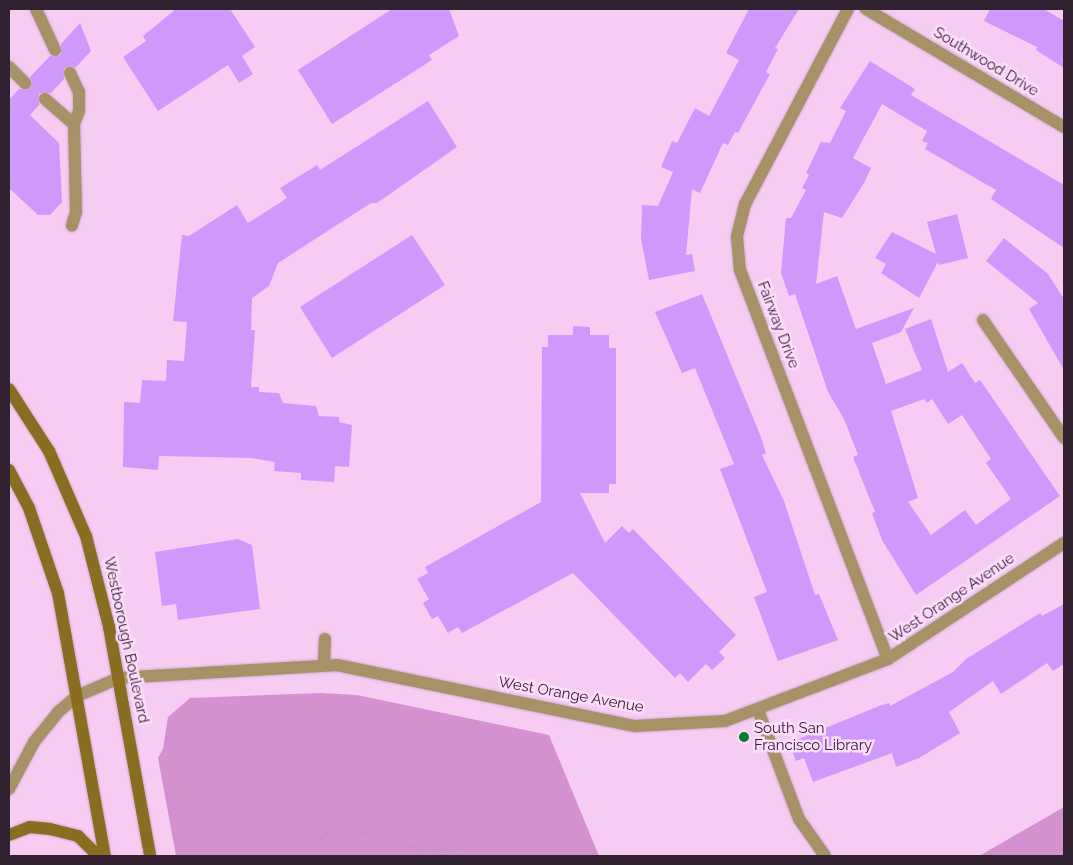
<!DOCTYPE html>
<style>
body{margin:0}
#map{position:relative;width:1073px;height:865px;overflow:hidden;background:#f6ccf3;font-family:Raleway,sans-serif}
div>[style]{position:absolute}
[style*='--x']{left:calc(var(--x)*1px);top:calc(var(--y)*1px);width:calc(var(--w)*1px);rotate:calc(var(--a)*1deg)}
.green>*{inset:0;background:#d391d0}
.building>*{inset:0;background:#ce99fa}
.path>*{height:3px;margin-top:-1.5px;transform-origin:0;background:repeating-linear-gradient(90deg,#b896b6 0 1px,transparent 0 5px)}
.roads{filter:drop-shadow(0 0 1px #cfaacc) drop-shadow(0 0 1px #cfaacc)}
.lane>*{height:12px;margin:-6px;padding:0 6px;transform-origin:6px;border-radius:6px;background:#a59266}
.street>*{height:12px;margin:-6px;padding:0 6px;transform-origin:6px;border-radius:6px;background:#a59266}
.secondary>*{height:12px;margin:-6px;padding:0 6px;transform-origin:6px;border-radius:6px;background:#896e21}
.dots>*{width:14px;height:14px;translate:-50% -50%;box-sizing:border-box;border:2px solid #feddfc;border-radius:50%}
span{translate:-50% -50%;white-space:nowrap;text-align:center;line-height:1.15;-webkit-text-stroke:5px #feddfc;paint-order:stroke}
.street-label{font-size:15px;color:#322231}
.poi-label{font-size:15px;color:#322231}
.left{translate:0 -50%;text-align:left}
.frame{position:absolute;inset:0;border:10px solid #322231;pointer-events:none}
</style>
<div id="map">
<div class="green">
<div style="clip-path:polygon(320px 693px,357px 695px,549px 735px,599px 856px,176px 856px,158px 758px,163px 749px,168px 717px,190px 698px)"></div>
<div style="clip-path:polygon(1064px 807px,1064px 856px,979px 856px)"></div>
</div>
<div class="building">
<div style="clip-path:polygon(176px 9px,230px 9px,255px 47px,242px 56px,253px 74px,239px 83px,228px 65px,158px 111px,123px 57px,146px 41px,143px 36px)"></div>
<div style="clip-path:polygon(392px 9px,449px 9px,459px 36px,429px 55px,432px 60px,332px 124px,298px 70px)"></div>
<div style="clip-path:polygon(749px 9px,799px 9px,775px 48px,778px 49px,766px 72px,770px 74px,738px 133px,735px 132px,728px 145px,723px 143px,700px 193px,692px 189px,686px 255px,692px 254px,695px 271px,649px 280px,641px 239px,642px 205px,658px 206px,673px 172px,661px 167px,672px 141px,677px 143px,695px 108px,709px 116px,739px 60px,726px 53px)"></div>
<div style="clip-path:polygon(990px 9px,1044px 9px,1064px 21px,1064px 68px,1036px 50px,1037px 47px,984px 21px)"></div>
<div style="clip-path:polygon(80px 23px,91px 51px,76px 67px,64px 68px,64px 79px,51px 93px,39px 93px,39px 105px,30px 115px,59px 143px,62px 202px,50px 215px,38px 215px,9px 188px,9px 100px,19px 89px,31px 88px,30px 77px,50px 56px,61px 55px,61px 44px)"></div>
<div style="clip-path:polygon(evenodd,870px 61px,915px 89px,911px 95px,1064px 185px,1064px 248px,991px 199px,996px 190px,925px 149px,928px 143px,922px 141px,927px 131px,882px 104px,853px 158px,871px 168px,864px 183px,842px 218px,824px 212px,816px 284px,837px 276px,856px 329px,914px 308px,901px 332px,872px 343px,886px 384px,922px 370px,905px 329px,931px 319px,948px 372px,962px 363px,975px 383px,980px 380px,1060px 496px,916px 595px,882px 540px,872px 513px,875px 512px,853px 457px,858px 455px,844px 419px,828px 392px,795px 294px,789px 296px,781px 273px,786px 218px,791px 218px,806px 190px,802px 188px,809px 175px,806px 173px,821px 142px,830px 143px,846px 111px,840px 108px,870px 61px,924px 399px,927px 403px,932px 399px,948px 424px,962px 415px,991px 459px,986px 463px,1011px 499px,976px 525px,965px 510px,931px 535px,908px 502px,918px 498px,891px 411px,924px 399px)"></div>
<div style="clip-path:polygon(428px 101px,457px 147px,377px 203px,371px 203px,278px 263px,269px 286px,252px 298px,251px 330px,255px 330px,251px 387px,259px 387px,259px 392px,279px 393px,283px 403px,316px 406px,319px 416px,339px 417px,339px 422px,352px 425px,349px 467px,335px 466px,334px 482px,301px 480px,301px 473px,274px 471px,275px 462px,251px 458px,159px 456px,158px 470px,123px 467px,124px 402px,140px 403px,142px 380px,166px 381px,167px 360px,184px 361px,187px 322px,173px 321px,182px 235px,189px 236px,237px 205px,248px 223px,287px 198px,280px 188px,317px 165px,320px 170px)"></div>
<div style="clip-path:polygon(957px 214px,968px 258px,939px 265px,938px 262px,919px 298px,881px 273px,886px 264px,875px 258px,892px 232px,936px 254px,927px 222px)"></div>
<div style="clip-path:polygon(412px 235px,445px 285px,332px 358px,300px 307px)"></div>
<div style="clip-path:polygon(1004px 238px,1048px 274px,1064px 299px,1064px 370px,1029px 309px,1038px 303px,986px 261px)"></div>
<div style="clip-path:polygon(702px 294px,761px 437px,766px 453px,762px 455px,784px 501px,815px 595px,819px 594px,838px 640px,778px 661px,754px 597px,767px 592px,720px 469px,734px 464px,695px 368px,682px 373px,655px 312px)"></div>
<div style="clip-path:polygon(573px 326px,590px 327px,590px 335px,609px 335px,609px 348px,616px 348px,616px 484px,609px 484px,609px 493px,580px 493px,605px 543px,622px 526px,629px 533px,633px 529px,736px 635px,719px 652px,725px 658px,712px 670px,706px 664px,688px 682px,680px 673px,675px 678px,573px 573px,462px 633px,458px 627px,448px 633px,438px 616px,432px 619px,423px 603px,429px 599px,417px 579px,428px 573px,425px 567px,541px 502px,542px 347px,548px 347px,548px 335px,573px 335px)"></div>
<div style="clip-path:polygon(238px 539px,252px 545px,260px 609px,178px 620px,176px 604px,162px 606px,155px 552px)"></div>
<div style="clip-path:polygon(1064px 604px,1064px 664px,1053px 671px,1047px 663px,1001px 694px,993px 681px,949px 712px,960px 733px,919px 758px,896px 767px,892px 753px,813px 782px,804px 758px,796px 761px,789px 743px,879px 706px,889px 703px,890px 706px,953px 672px,966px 659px,1040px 613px,1042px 616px)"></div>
</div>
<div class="path">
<div style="--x:297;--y:856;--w:37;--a:-38"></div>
<div style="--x:326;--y:833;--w:25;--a:-9"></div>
<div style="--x:351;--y:829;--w:74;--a:16.5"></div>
<div style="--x:422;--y:850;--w:54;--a:-3.2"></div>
<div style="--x:476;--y:847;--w:77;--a:-28.6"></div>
</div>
<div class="roads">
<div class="lane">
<div style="--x:36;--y:9;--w:45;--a:65.1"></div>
<div style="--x:9;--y:67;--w:23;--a:45"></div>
<div style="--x:70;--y:73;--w:21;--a:65"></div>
<div style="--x:79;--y:92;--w:19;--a:90"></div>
<div style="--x:79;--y:111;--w:14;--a:111"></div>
<div style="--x:74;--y:124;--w:88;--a:88.7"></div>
<div style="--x:76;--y:212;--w:14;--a:107"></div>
<div style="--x:45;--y:99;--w:38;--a:41"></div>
<div style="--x:324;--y:665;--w:26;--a:-88"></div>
<div style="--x:758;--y:710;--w:116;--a:69.4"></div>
<div style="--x:799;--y:819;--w:45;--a:54.9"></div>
</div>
<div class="street">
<div style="--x:848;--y:9;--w:221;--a:117.8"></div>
<div style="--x:745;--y:204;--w:34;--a:104"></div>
<div style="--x:737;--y:237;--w:33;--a:85"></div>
<div style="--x:740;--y:270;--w:416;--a:69.2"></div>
<div style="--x:866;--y:9;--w:230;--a:30.8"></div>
<div style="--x:983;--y:320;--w:143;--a:55.5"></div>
<div style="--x:9;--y:789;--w:53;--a:-62"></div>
<div style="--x:34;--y:742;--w:38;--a:-51"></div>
<div style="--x:58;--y:712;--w:25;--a:-40"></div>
<div style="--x:77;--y:696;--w:46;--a:-23.2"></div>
<div style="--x:119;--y:678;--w:218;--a:-3.4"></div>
<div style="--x:337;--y:665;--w:304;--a:11.6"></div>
<div style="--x:635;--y:726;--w:90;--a:-3.2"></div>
<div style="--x:725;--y:721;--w:174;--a:-20.8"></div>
<div style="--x:888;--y:659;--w:211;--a:-33.4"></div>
</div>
<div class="secondary">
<div style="--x:9;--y:389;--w:74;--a:57.2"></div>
<div style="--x:49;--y:451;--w:93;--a:66.5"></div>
<div style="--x:86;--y:536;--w:94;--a:75.8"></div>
<div style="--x:109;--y:627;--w:233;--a:79.8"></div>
<div style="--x:9;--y:470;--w:43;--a:62.2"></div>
<div style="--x:29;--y:508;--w:90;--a:71.2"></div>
<div style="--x:58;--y:593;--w:267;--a:79.9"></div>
<div style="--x:9;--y:835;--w:22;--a:-21"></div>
<div style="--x:30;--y:827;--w:20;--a:6"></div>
<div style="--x:50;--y:829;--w:29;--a:14"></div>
<div style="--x:78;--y:836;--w:28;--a:45"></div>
</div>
</div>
<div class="dots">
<div style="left:744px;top:737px;background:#067b31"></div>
</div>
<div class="street-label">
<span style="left:986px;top:62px;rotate:31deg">Southwood Drive</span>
<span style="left:778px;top:325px;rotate:69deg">Fairway Drive</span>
<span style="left:952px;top:598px;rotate:-34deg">West Orange Avenue</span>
<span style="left:126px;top:640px;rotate:78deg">Westborough Boulevard</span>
<span style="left:571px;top:695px;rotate:10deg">West Orange Avenue</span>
</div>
<div class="poi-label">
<span class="left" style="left:754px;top:737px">South San<br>Francisco Library</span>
</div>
<div class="frame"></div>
</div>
